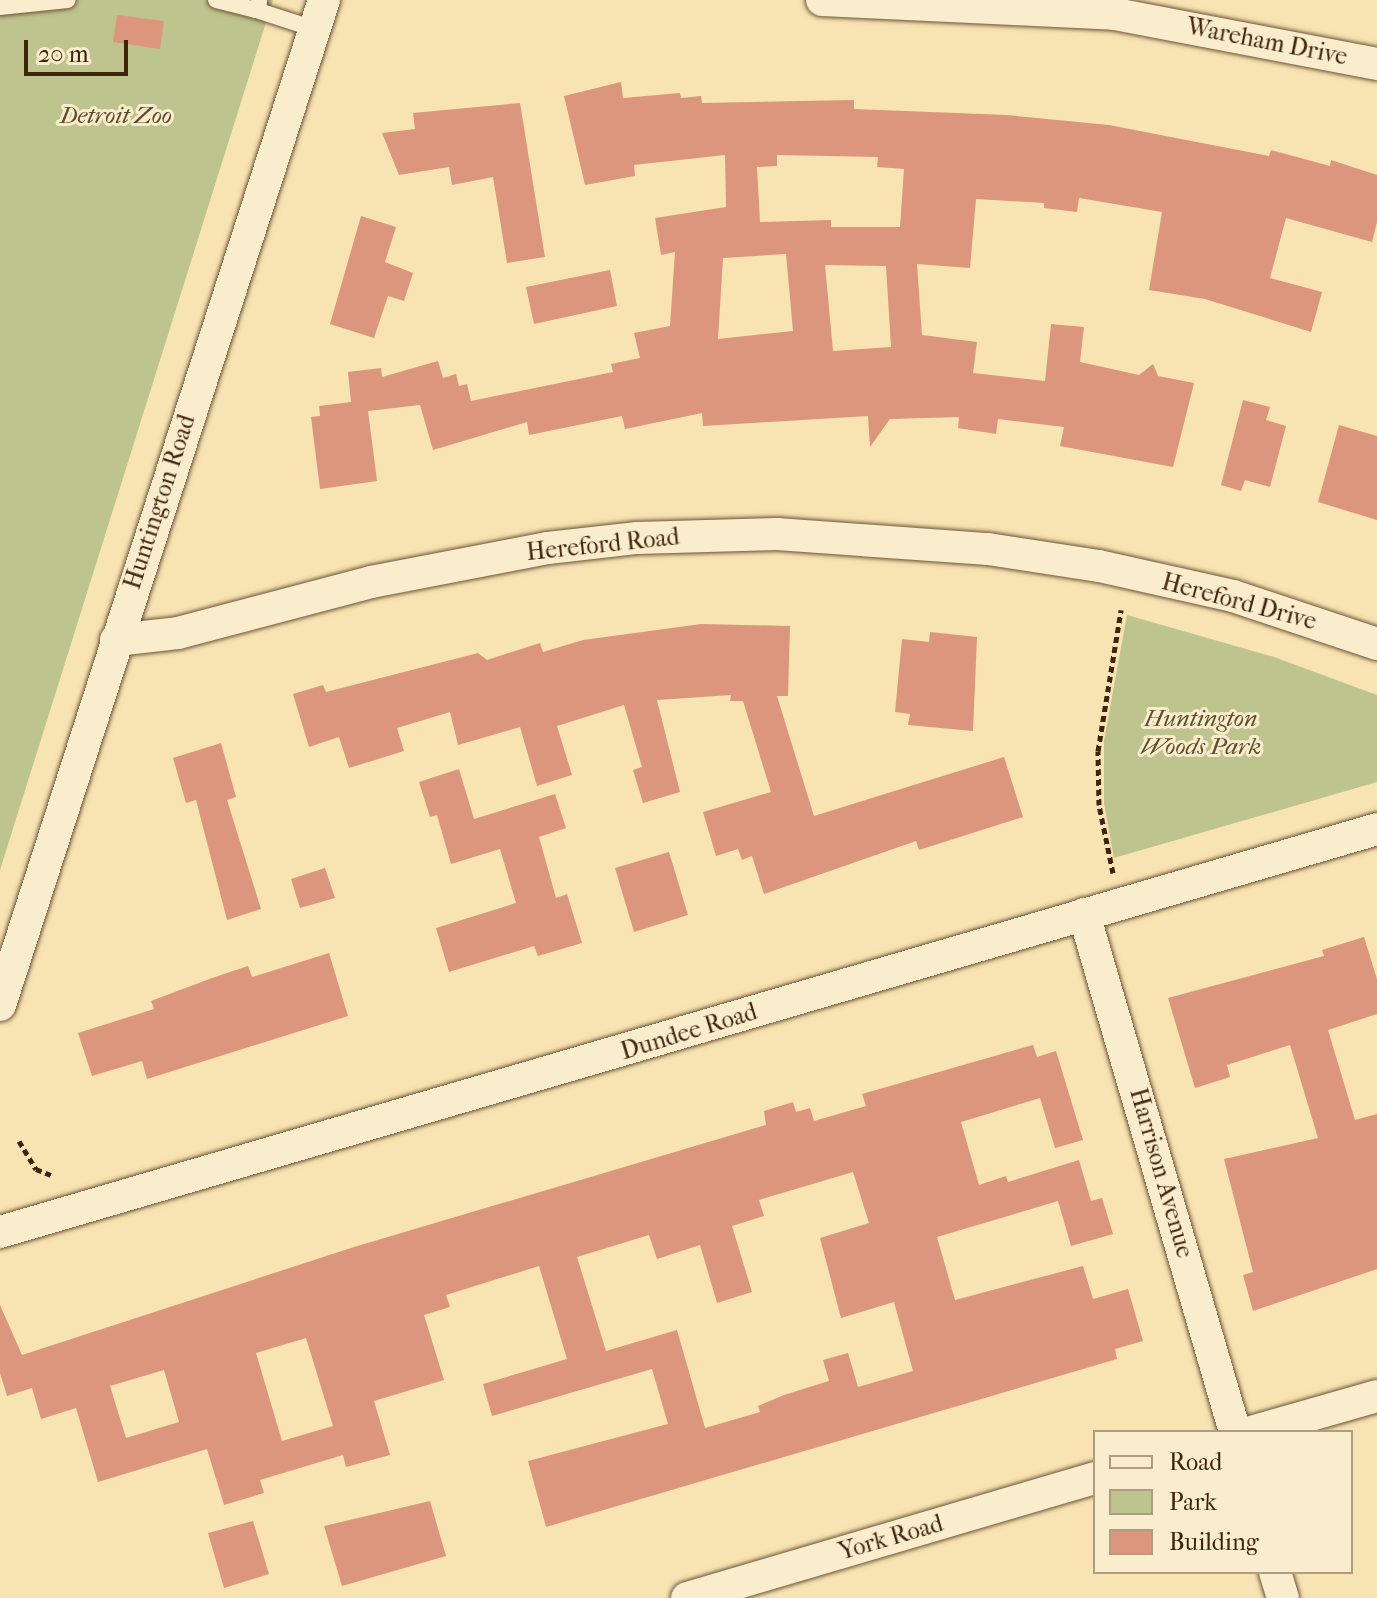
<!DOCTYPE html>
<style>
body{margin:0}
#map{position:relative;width:1377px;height:1598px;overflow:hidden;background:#f8e3b2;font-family:"IM FELL French Canon",serif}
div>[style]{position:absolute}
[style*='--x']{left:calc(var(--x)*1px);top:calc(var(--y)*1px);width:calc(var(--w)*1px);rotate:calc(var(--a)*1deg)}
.green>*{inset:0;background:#bdc48d}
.building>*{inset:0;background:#dc967d}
.path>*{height:5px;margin-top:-2.5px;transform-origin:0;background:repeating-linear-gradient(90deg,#3f240c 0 6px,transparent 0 10px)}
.roads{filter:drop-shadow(0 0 2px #6d5436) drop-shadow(0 0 2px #6d5436)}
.lane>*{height:16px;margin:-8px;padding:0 8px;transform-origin:8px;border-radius:8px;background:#faedcd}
.street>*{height:32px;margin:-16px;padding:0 16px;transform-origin:16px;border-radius:16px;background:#faedcd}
span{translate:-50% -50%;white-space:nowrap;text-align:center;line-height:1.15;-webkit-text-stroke:6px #faedcd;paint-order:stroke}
.street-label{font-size:24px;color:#3f240c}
.park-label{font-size:24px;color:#5e4c2c;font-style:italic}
.legend{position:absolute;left:1093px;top:1430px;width:260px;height:144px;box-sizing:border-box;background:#faedcd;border:2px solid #af9d80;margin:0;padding:10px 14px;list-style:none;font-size:24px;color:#3f240c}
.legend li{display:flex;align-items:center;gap:16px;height:40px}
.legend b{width:40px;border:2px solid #af9d80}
.scale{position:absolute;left:24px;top:40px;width:104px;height:36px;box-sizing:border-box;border:4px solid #3f240c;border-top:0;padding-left:10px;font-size:24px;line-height:28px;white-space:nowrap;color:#3f240c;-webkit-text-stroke:6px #faedcd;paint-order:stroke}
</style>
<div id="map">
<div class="green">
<div style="clip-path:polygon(0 0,273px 0,0 870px)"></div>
<div style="clip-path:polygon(1127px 615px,1274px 657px,1377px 695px,1377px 782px,1114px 858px,1104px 803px,1104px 741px)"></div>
</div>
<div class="building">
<div style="clip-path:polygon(117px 15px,164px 21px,160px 49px,113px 42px)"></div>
<div style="clip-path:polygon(evenodd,621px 82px,623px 98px,680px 93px,681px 98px,701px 96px,702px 103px,854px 100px,854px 109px,1007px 115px,1109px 125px,1269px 156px,1271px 150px,1330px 166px,1331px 160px,1377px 175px,1377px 222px,1372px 242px,1286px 218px,1270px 278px,1322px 292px,1311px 332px,1205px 299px,1149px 290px,1162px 212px,1079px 198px,1077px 212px,1044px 208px,1044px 203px,976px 199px,970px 268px,917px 264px,922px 335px,977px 342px,973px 373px,1045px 381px,1051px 324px,1084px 327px,1080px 362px,1139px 375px,1153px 364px,1158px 376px,1194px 383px,1173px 467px,1060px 446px,1064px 427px,998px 419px,996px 434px,958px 428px,959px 417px,890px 419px,870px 447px,868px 416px,703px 426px,702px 413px,625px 429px,622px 416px,529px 435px,527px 422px,433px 450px,420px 405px,368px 411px,377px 481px,320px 489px,311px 417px,320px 416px,319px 406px,351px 402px,348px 372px,381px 368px,382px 377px,438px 361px,443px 378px,456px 374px,459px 386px,467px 384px,471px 401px,613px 372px,611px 364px,640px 358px,634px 333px,670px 326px,675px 252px,661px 255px,655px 218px,726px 207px,725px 155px,634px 165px,635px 176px,585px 185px,564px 96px,621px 82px,777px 155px,878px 157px,877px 167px,904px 169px,900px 227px,831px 227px,831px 220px,760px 222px,757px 167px,777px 166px,777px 155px,621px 82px,786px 254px,793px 331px,718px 339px,723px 258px,786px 254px,621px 82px,825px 265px,886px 266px,891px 347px,833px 351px,825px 265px)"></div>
<div style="clip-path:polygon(520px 103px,545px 257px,507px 263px,493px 177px,452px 185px,449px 167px,399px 175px,382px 133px,415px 129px,413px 113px)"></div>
<div style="clip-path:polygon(361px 216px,396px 227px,385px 262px,413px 273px,404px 301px,388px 296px,374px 338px,330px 324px)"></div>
<div style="clip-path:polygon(610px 270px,617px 306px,534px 324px,526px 287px)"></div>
<div style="clip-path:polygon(1243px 400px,1270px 407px,1266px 420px,1286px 426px,1270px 487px,1245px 480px,1241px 491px,1221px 485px)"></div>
<div style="clip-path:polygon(1339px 425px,1377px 436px,1377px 520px,1318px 502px)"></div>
<div style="clip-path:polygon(701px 624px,790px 626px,788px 696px,777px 696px,814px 816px,1004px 757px,1023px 817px,919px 850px,916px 841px,764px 894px,752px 856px,742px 860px,738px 849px,716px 856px,703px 812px,771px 792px,743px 701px,730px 701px,731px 695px,657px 700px,680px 792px,643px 803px,633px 770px,642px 767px,624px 705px,557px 726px,572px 775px,537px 786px,520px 727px,458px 745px,450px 712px,397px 728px,404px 751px,349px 768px,339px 737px,309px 747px,293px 694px,323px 685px,326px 692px,478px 653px,487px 660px,540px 643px,543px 652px,583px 640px)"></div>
<div style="clip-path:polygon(930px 632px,977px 637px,973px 731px,908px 725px,910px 714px,895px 712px,902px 639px,929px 642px)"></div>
<div style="clip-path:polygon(221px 743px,236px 797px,227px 800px,261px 909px,227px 920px,196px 800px,186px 803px,173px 758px)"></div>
<div style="clip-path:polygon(459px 769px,474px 819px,555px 794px,566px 828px,539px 837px,556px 898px,567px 894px,582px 943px,538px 956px,534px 946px,449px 972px,436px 928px,516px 903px,500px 849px,451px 864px,437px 815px,430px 817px,419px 782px)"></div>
<div style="clip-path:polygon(669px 852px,688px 915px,634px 932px,615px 868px)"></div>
<div style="clip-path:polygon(325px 868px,335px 898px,300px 908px,291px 879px)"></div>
<div style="clip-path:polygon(1364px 937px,1377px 979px,1377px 1014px,1328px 1030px,1355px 1120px,1377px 1114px,1377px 1269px,1253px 1311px,1243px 1275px,1253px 1272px,1224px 1159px,1318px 1138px,1290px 1045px,1227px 1065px,1230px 1077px,1195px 1088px,1168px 998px,1324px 956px,1322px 950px)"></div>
<div style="clip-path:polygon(329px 953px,348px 1016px,147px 1079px,142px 1061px,92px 1076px,78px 1033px,154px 1009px,151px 1001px,212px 978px,248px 966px,252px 977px)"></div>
<div style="clip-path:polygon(evenodd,1033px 1045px,1037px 1057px,1056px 1051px,1083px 1140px,1055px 1148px,1040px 1098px,961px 1122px,979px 1185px,1006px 1176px,1008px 1182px,1079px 1160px,1091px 1201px,1102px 1198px,1113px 1234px,1071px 1246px,1058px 1201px,937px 1237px,955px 1300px,1083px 1266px,1093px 1299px,1128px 1289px,1143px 1341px,1115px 1349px,1117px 1359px,546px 1527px,528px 1461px,668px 1424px,652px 1369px,492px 1416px,483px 1384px,567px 1359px,539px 1266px,446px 1295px,450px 1307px,424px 1315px,444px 1380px,374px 1401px,390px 1455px,346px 1467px,343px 1455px,260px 1480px,264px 1493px,224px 1505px,207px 1449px,98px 1482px,76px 1408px,41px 1419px,32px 1388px,7px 1396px,0 1373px,0 1305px,22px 1355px,354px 1247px,766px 1125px,764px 1111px,793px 1102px,796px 1112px,810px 1108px,814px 1121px,866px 1106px,862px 1094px,1033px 1045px,853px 1172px,869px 1223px,820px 1238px,841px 1318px,894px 1302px,913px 1371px,858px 1387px,848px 1353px,823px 1360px,829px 1381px,784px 1395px,758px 1406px,760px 1412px,705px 1428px,677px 1330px,606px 1351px,577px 1257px,649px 1235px,657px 1259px,700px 1245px,717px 1303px,752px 1292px,732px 1226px,764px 1216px,759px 1200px,853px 1172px,1033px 1045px,306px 1338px,333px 1426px,282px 1441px,256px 1353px,306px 1338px,1033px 1045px,164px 1370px,179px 1422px,126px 1438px,110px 1386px,164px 1370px)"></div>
<div style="clip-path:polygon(430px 1501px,446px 1556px,342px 1586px,324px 1526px)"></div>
<div style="clip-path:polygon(253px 1521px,269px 1574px,224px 1588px,208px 1533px)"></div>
</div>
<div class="path">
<div style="--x:1113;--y:873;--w:69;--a:-101.6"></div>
<div style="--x:1099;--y:805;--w:54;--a:-91.1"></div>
<div style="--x:1098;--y:751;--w:143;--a:-80.7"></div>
<div style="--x:19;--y:1141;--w:33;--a:59"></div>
<div style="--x:36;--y:1169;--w:16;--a:22"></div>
</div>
<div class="roads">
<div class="lane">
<div style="--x:216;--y:0;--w:41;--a:14"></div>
<div style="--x:256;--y:10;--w:9;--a:-69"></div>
<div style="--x:0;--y:7;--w:68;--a:-5.9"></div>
<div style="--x:256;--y:10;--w:62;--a:17.9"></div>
</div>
<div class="street">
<div style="--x:822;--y:0;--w:293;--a:2.7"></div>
<div style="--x:1115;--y:14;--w:267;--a:10.8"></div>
<div style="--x:116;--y:640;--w:62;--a:-6.4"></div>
<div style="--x:178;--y:633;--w:200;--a:-14.8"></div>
<div style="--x:371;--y:582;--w:180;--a:-10.9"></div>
<div style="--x:548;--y:548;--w:90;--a:-6.4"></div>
<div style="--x:637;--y:538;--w:140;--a:-1.6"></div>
<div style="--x:777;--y:534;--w:212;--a:4.1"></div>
<div style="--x:988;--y:549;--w:112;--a:8.7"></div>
<div style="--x:1099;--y:566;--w:137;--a:12.6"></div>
<div style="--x:1233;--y:596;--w:152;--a:18.4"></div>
<div style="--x:1084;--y:914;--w:540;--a:73.75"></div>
<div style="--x:0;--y:1005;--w:1056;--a:-72.13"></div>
<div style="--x:0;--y:1232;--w:1435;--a:-16.31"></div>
<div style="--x:1251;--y:1432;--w:131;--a:-15.9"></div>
<div style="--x:1275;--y:1572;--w:27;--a:73"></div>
<div style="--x:687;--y:1598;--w:425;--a:-16.4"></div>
</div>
</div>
<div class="street-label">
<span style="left:1267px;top:42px;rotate:11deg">Wareham Drive</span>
<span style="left:160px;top:502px;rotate:-72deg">Huntington Road</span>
<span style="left:603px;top:545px;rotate:-6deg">Hereford Road</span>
<span style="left:1239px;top:602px;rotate:15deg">Hereford Drive</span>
<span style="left:689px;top:1032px;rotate:-17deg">Dundee Road</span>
<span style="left:1161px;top:1173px;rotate:74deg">Harrison Avenue</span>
<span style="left:891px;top:1538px;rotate:-16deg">York Road</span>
</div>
<div class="park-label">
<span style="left:116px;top:116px">Detroit Zoo</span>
<span style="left:1201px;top:733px">Huntington<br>Woods Park</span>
</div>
<ul class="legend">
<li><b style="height:10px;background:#faedcd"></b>Road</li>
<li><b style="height:22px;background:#bdc48d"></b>Park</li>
<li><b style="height:22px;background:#dc967d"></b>Building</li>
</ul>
<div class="scale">20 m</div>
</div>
